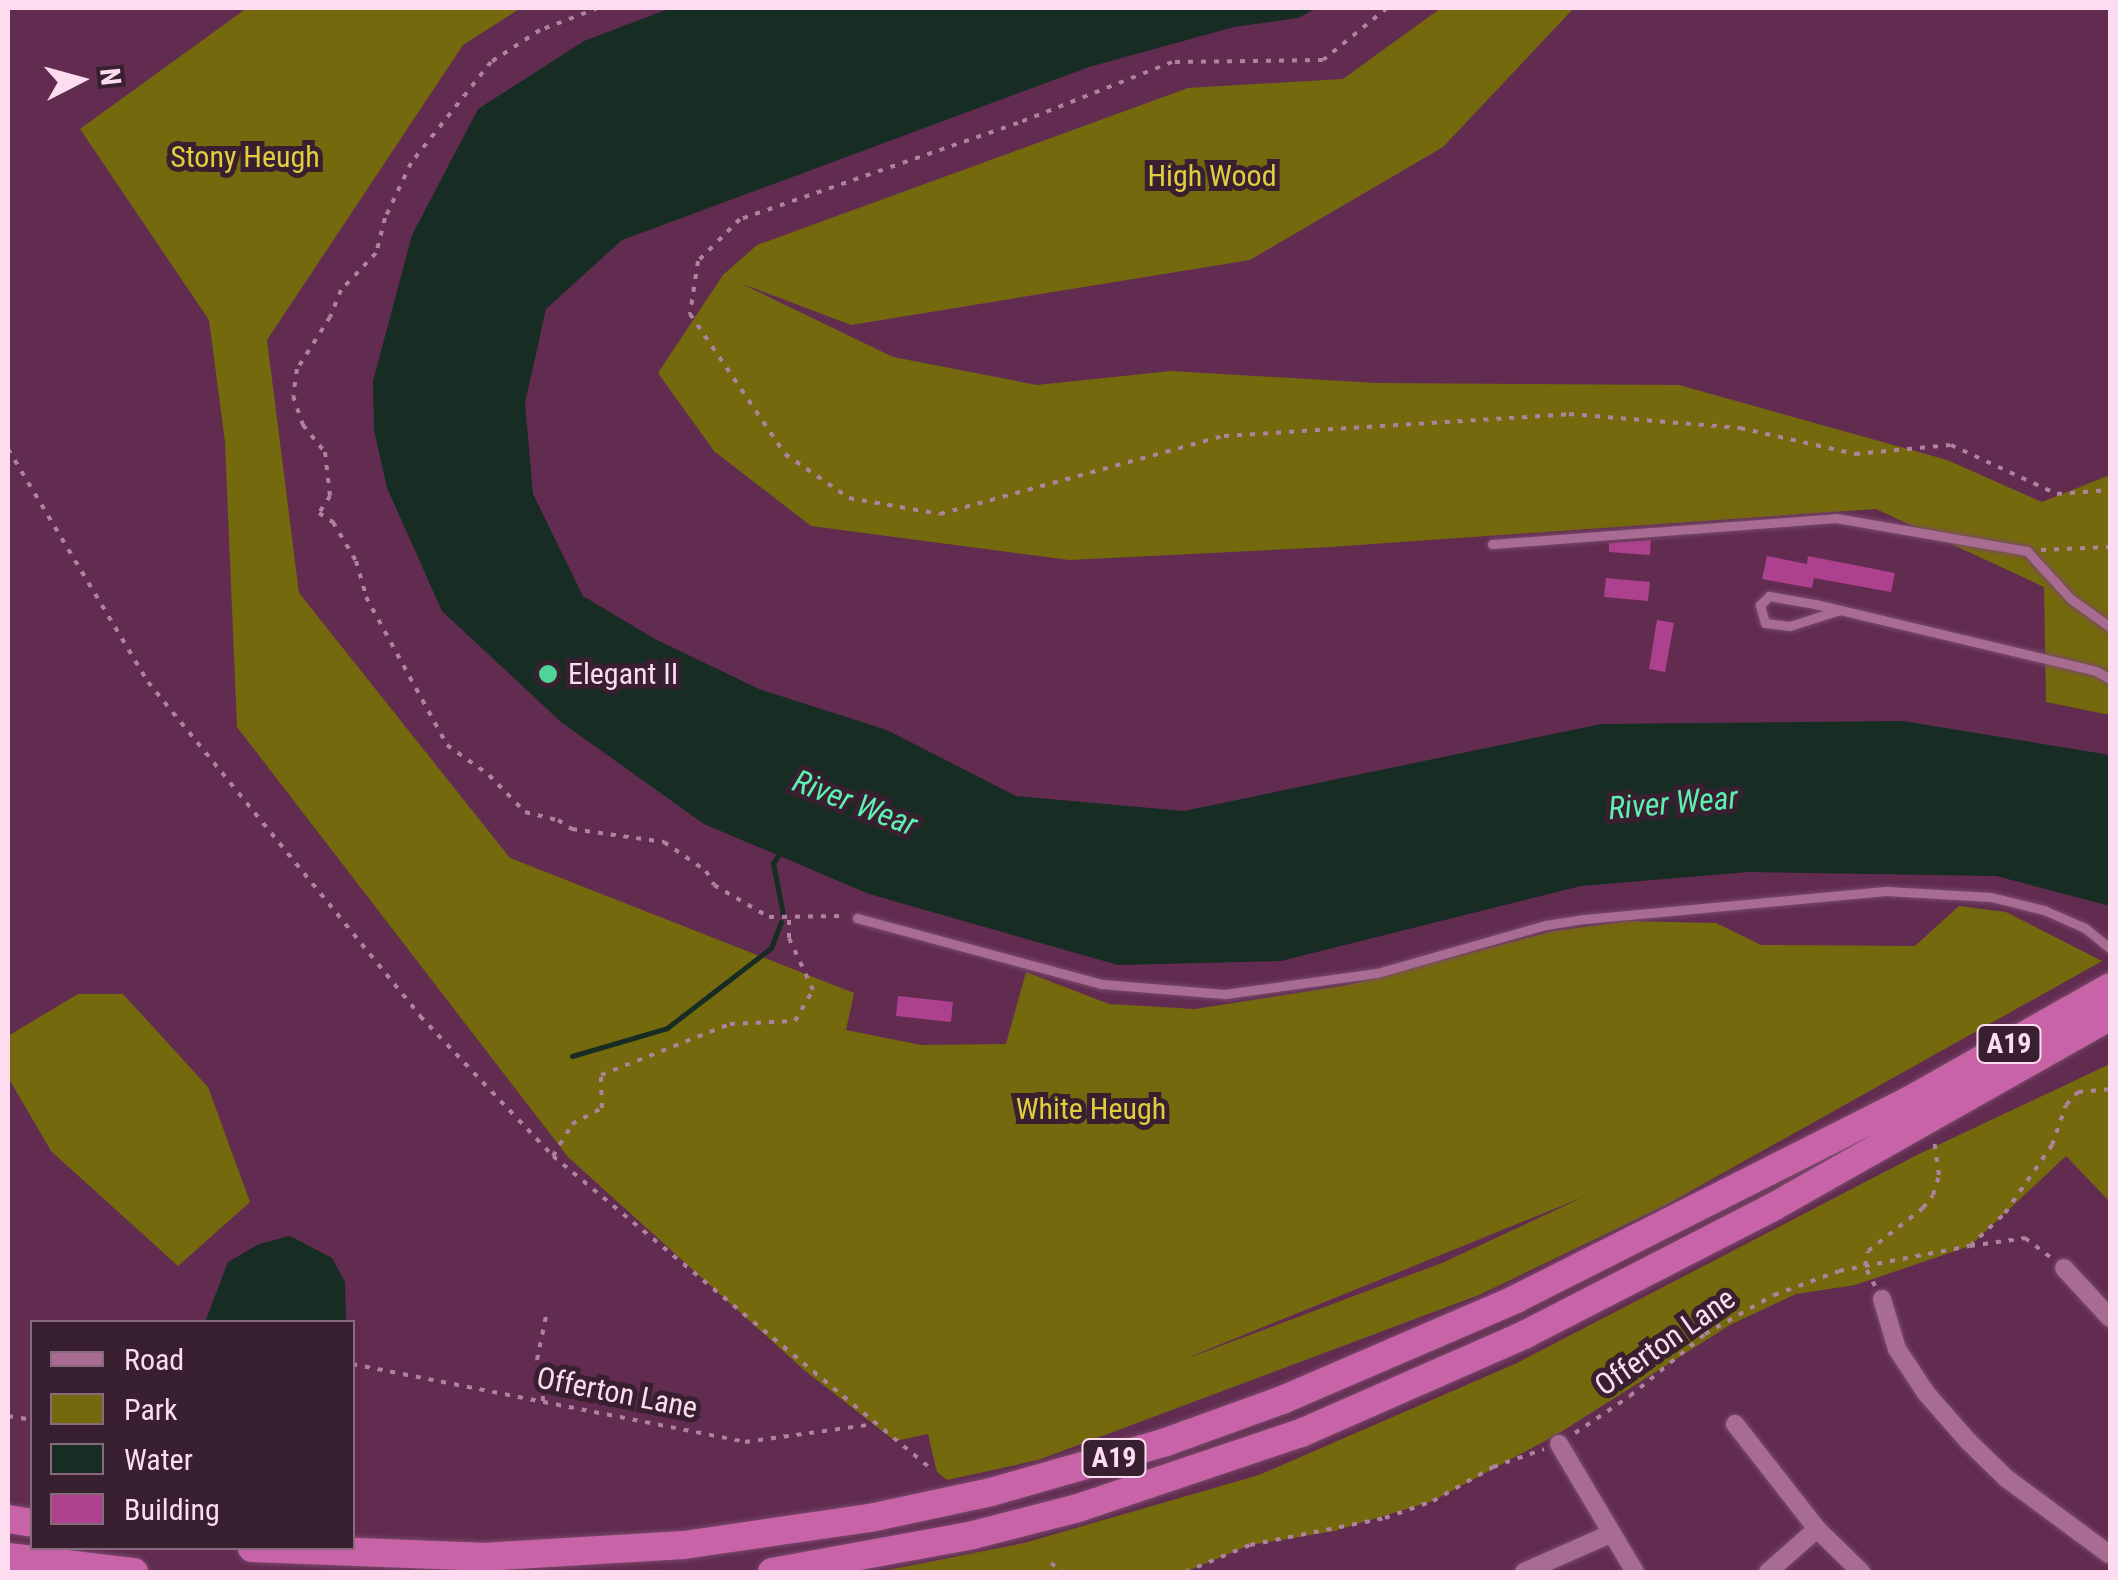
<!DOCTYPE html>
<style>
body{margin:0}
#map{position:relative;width:2118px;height:1580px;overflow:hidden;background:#622c51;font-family:"Roboto Condensed",sans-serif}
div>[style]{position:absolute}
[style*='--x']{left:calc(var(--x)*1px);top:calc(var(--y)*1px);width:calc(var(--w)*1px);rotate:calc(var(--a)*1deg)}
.green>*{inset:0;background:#75690d}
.water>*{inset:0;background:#172c22}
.stream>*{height:5px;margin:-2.5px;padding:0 2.5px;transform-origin:2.5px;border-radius:2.5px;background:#172c22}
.building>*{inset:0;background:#ad418d}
.path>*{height:4px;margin-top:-2px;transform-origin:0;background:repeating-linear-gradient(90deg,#af83a0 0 5px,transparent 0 13px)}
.roads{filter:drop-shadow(0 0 2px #794a6a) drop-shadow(0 0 2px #794a6a)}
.service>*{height:9px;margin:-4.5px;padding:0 4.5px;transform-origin:4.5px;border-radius:4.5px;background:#a86c93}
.minor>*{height:18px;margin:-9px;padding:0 9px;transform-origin:9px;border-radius:9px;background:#a86c93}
.trunk>*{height:28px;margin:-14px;padding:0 14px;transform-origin:14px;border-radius:14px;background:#c963a8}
.dots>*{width:28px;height:28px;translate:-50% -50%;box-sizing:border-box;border:5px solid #382030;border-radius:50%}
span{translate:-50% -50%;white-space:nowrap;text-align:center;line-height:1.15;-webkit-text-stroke:10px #382030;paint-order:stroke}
.shield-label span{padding:2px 8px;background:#382030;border:2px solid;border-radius:8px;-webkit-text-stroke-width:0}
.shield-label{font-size:28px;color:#fedcf0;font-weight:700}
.park-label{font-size:30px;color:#e2cd3e}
.poi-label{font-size:30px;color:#fedcf0}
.left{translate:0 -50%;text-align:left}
.street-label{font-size:30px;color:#fedcf0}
.water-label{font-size:32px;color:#5df0af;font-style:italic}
.frame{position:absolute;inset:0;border:10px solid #fedcf0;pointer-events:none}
.legend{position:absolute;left:30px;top:1320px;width:325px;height:230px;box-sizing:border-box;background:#382030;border:2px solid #876b7d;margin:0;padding:12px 18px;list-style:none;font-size:30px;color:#fedcf0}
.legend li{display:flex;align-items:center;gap:20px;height:50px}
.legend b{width:50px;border:2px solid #876b7d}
.north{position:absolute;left:30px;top:30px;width:100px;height:100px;-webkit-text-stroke:8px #382030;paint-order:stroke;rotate:84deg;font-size:28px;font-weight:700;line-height:40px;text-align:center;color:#fedcf0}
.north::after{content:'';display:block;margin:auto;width:35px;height:45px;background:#fedcf0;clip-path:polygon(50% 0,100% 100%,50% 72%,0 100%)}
</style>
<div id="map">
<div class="green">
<div style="clip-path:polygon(evenodd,247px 8px,521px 8px,463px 45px,267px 340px,299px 593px,510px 858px,854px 993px,846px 1030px,921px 1045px,1006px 1044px,1026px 972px,1109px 1004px,1195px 1009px,1348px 985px,1554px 931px,1627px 921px,1716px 923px,1761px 945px,1915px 946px,1959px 906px,2006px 912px,2102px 961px,1664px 1206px,1479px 1295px,1038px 1460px,947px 1480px,937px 1472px,928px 1434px,895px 1441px,804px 1370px,568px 1157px,237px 727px,225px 442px,209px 320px,80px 129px,247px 8px,1586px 1196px,1442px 1263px,1191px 1357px,1192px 1356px,1586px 1196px)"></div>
<div style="clip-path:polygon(1441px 8px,1574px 8px,1443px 147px,1250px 260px,851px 325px,740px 283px,893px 357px,1037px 385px,1171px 371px,1376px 383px,1679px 385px,1947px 460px,2042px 502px,2110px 475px,2110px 715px,2046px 702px,2044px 587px,1876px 509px,1330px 547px,1069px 560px,811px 526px,714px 451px,658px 373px,723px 275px,757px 245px,1188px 88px,1343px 79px)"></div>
<div style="clip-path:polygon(78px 994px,123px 994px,208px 1087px,250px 1202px,178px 1266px,51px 1151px,8px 1077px,8px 1036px)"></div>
<div style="clip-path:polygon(2110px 1064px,2110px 1202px,2066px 1156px,1970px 1246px,1855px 1285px,1796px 1294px,1730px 1325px,1556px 1435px,1433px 1501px,1334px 1531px,1250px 1545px,1185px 1572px,878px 1572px,1024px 1543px,1259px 1475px,1517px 1363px,1919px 1154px)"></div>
</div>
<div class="water">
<div style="clip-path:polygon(671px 8px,1317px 8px,1298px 18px,1234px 27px,1089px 67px,622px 240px,546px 309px,525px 403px,533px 494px,583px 596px,655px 639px,759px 689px,887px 730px,1016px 796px,1184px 811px,1601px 724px,1903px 721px,2110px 755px,2110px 906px,1996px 876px,1748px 872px,1581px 886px,1281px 961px,1118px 965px,869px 894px,704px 824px,561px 722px,442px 611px,387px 488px,374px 430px,373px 381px,412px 235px,478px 109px,584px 41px)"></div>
<div style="clip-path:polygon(290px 1236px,332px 1258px,345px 1282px,346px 1322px,205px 1322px,228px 1262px,259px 1244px)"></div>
</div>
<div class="stream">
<div style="--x:781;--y:852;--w:14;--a:126"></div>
<div style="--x:773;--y:863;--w:53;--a:79.1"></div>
<div style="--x:572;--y:1056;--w:99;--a:-16.4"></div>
<div style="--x:667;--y:1028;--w:131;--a:-37.6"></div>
<div style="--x:771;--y:948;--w:28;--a:-69"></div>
</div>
<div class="building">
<div style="clip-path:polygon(1651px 540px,1650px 555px,1609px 552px,1609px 543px)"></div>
<div style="clip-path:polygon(1767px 556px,1807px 564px,1808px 556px,1895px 573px,1891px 592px,1814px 578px,1812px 588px,1762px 579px)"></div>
<div style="clip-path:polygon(1606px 578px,1650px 582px,1648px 601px,1604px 597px)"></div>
<div style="clip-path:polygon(1657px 620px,1674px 623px,1665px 672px,1649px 669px)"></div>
<div style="clip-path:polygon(898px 996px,953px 1002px,951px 1022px,896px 1016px)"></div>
</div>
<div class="path">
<div style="--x:598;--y:8;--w:62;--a:159.2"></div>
<div style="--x:540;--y:30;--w:59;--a:146.9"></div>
<div style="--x:491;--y:62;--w:129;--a:128.4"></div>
<div style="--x:411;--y:163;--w:61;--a:115.3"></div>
<div style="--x:385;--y:218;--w:36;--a:104"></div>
<div style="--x:376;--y:253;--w:51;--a:133.4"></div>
<div style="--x:341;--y:290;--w:29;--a:112"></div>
<div style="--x:330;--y:317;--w:62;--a:122.4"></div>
<div style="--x:297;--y:369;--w:27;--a:98"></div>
<div style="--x:293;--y:396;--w:31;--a:71"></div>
<div style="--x:303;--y:425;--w:35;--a:51"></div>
<div style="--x:325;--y:452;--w:44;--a:83.5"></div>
<div style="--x:330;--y:496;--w:20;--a:123"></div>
<div style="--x:319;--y:513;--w:17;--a:33"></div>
<div style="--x:333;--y:522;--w:45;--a:59.5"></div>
<div style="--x:356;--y:561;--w:37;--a:74"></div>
<div style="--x:366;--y:597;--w:169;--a:61.3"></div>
<div style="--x:447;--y:745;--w:52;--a:35.5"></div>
<div style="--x:489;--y:775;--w:52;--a:45.8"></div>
<div style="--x:525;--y:812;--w:34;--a:14"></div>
<div style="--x:558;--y:820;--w:17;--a:33"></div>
<div style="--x:572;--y:829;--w:93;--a:8"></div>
<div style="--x:664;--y:842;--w:51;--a:34.6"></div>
<div style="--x:706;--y:871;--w:16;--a:60"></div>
<div style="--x:714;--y:885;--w:64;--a:30.2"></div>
<div style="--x:769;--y:917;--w:75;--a:-0.8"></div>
<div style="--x:1387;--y:8;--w:82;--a:140.9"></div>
<div style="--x:1323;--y:60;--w:151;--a:179.2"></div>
<div style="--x:1172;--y:62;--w:166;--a:158.4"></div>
<div style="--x:1018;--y:123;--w:294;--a:160.9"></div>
<div style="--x:740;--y:219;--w:59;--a:135"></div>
<div style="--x:698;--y:261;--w:54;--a:98.6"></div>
<div style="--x:690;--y:314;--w:169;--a:55.8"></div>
<div style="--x:785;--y:454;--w:78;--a:34.5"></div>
<div style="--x:849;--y:498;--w:92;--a:10"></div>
<div style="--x:940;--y:514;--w:295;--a:-15.4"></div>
<div style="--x:1224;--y:436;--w:346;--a:-3.6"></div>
<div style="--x:1569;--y:414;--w:172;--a:4.7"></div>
<div style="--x:1740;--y:428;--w:118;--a:12.7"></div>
<div style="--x:1855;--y:454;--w:96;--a:-5.4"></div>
<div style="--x:1951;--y:445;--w:117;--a:24.8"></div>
<div style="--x:2057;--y:494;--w:53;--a:-4.3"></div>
<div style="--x:8;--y:449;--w:272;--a:59"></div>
<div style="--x:148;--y:682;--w:431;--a:50.8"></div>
<div style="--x:420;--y:1016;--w:193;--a:46.5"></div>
<div style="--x:553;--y:1156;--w:487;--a:39.6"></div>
<div style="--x:2041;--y:550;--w:69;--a:-2.5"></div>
<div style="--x:553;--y:1156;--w:37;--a:-59"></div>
<div style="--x:572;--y:1124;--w:34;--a:-28"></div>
<div style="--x:602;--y:1108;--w:33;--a:-92"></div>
<div style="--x:601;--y:1075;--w:139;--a:-21.6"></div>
<div style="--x:730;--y:1024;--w:65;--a:-2.6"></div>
<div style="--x:795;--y:1021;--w:36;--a:-60"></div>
<div style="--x:813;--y:990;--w:57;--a:-114.8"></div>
<div style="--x:789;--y:938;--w:19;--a:-90"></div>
<div style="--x:1970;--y:1246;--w:56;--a:-8.3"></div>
<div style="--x:2025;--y:1238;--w:35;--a:37"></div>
<div style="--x:1875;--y:1286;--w:22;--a:-117"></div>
<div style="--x:1865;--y:1266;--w:15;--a:-79"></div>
<div style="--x:1868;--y:1251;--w:70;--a:-38"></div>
<div style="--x:1923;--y:1208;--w:16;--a:-52"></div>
<div style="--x:1933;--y:1195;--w:21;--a:-73"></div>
<div style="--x:1939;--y:1175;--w:35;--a:-98"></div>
<div style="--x:352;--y:1364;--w:401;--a:11.2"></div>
<div style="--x:745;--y:1442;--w:130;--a:-7.9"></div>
<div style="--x:543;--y:1401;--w:29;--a:-92"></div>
<div style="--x:542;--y:1372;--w:13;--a:-113"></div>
<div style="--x:537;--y:1360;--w:45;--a:-78.4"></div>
<div style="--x:8;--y:1416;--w:24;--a:9"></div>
<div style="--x:1575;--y:1433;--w:66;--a:-33.9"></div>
<div style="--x:1630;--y:1396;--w:97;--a:-39.6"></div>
<div style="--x:1705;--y:1334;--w:79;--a:-29.5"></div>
<div style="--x:1774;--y:1295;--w:69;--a:-20.3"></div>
<div style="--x:1839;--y:1271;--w:133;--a:-10.8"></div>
<div style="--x:1970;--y:1246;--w:48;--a:-43.3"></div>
<div style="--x:2005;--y:1213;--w:83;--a:-55.3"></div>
<div style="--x:2052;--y:1145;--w:42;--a:-70.7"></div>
<div style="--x:2066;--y:1105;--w:18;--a:-47"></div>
<div style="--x:2078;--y:1092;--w:32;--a:-5"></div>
<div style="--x:1051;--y:1563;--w:15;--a:37"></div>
<div style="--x:1185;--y:1572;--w:70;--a:-22.6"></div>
<div style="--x:1250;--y:1545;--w:138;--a:-11.3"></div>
<div style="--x:1385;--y:1518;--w:51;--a:-19.5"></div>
<div style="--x:1433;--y:1501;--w:69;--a:-29.5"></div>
<div style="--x:1493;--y:1467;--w:54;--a:-19.4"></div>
</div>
<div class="roads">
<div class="service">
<div style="--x:1492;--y:544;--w:345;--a:-4.3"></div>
<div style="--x:1836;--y:518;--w:194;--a:9.8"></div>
<div style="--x:2027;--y:551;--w:65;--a:47.5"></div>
<div style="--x:2071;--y:599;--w:48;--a:35.7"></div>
<div style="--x:1840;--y:610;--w:52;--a:162.3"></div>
<div style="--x:1790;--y:626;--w:25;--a:-173"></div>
<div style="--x:1765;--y:623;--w:19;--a:-106"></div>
<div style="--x:1760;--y:605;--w:13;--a:-45"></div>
<div style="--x:1769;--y:596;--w:47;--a:9.9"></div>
<div style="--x:1815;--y:604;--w:289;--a:13.4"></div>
<div style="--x:2096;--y:671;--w:16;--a:30"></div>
<div style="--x:857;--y:918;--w:253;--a:15.1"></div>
<div style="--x:1101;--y:984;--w:124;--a:4.6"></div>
<div style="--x:1225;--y:994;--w:153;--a:-7.9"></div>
<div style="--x:1377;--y:973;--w:176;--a:-15.9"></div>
<div style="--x:1546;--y:925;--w:39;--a:-9"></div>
<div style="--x:1585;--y:919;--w:302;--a:-5.3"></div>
<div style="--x:1886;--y:891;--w:105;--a:3.3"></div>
<div style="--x:1991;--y:897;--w:55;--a:13.8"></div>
<div style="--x:2044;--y:910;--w:45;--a:23.7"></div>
<div style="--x:2085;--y:928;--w:32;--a:39"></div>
</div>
<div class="minor">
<div style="--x:2064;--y:1268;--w:68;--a:47.4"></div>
<div style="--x:1882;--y:1299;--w:52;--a:73.3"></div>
<div style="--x:1897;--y:1349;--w:53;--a:56.6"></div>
<div style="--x:1926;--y:1393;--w:64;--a:48.8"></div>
<div style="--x:1968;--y:1441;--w:53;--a:44.2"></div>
<div style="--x:2006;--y:1478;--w:129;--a:36.5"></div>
<div style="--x:1735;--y:1424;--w:133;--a:52"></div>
<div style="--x:1817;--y:1529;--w:62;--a:44.3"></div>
<div style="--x:1559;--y:1444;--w:149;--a:59.3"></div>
<div style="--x:1524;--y:1572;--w:94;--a:-23.8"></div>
<div style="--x:1768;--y:1572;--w:65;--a:-41.3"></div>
</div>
<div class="trunk">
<div style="--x:8;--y:1519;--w:24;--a:9"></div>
<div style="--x:252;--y:1548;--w:230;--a:2.2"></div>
<div style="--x:482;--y:1557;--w:202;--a:-3.4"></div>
<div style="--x:684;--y:1545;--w:188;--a:-8.3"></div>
<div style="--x:870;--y:1518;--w:124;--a:-12.1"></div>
<div style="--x:991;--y:1492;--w:182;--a:-15.9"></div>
<div style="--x:1166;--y:1442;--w:123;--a:-19.9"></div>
<div style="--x:1282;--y:1400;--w:255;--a:-23.3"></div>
<div style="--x:1516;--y:1299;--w:439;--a:-26.8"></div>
<div style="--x:1908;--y:1101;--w:232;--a:-29.4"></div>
<div style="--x:8;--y:1557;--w:127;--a:6.8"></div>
<div style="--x:772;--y:1572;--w:204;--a:-10.4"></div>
<div style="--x:973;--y:1535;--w:108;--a:-14.4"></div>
<div style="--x:1078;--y:1508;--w:235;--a:-18.6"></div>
<div style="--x:1301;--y:1433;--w:246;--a:-23.7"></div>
<div style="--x:1526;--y:1334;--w:278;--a:-27.2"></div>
<div style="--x:1773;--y:1207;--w:387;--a:-29.5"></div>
</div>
</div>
<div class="dots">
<div style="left:548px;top:674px;background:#4fd399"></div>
</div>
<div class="shield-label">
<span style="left:2009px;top:1044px">A19</span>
<span style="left:1114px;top:1458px">A19</span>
</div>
<div class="park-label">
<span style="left:245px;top:157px">Stony Heugh</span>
<span style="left:1212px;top:176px">High Wood</span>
<span style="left:1091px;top:1109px">White Heugh</span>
</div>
<div class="poi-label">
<span class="left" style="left:568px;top:674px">Elegant II</span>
</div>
<div class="street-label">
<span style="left:1665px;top:1342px;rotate:-35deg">Offerton Lane</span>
<span style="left:617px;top:1393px;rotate:11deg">Offerton Lane</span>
</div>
<div class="water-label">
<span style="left:855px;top:803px;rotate:21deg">River Wear</span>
<span style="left:1673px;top:803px;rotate:-5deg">River Wear</span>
</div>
<div class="frame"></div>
<ul class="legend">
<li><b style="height:12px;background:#a86c93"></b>Road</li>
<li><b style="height:28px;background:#75690d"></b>Park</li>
<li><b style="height:28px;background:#172c22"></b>Water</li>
<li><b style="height:28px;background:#ad418d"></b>Building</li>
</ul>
<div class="north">N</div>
</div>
